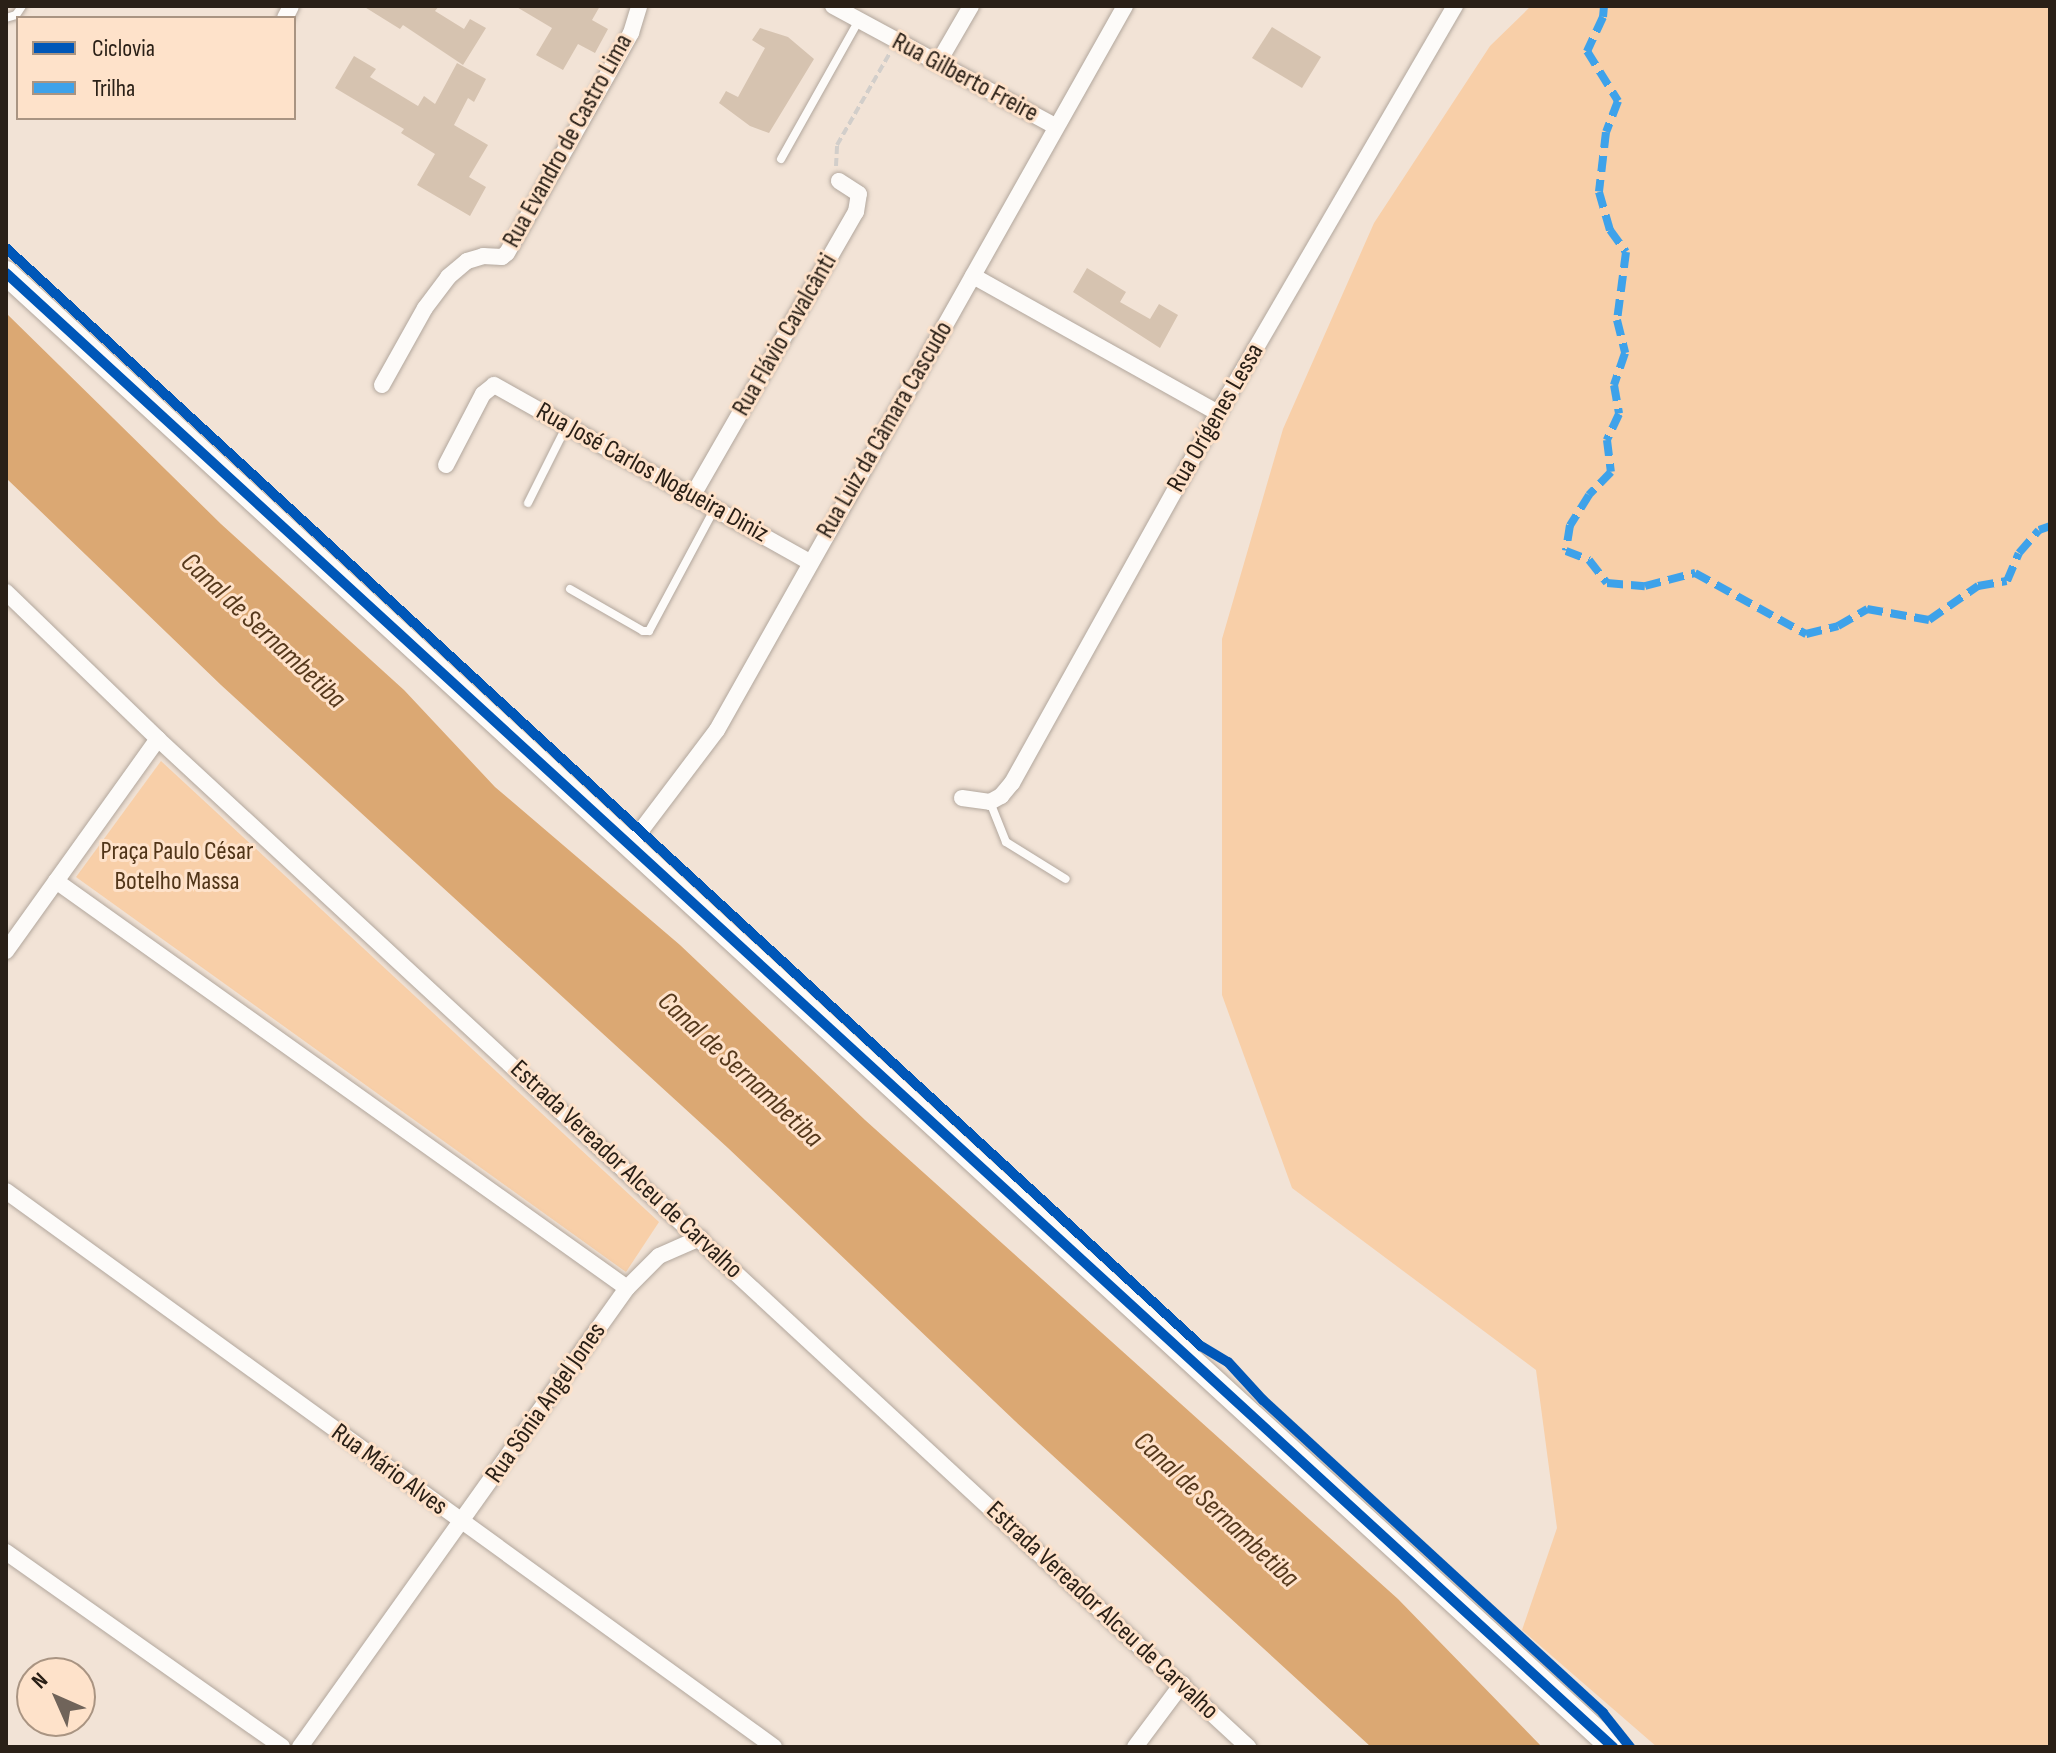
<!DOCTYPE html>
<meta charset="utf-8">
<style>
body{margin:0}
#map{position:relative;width:2056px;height:1753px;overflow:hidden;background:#f2e3d6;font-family:"Sofia Sans Condensed",sans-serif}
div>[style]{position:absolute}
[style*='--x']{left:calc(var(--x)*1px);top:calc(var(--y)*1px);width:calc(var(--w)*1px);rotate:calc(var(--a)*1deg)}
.green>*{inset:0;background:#f8cfa8}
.water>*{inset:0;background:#dba873}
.building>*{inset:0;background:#d6c3b0}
.path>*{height:4px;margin-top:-2px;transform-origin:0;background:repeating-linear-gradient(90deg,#d2ceca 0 8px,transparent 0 12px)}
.roads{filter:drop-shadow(0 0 2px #b2a79d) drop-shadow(0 0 2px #b2a79d)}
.lane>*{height:8px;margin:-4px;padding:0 4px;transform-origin:4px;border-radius:4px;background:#fdfbf9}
.street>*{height:16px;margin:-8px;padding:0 8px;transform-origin:8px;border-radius:8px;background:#fdfbf9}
.secondary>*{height:24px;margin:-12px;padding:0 12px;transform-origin:12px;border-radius:12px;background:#fdfbf9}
.quiet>*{height:8px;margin-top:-4px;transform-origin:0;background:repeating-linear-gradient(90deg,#3ea2ea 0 16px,transparent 0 24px)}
.cycleway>*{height:10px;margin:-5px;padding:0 5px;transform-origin:5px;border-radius:5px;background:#0057b8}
span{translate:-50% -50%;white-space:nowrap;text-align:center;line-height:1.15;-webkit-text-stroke:6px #fee2ca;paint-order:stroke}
.street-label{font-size:26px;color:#2a2017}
.park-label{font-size:26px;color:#513518}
.water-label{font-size:28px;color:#56391c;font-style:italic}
.frame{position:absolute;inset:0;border:8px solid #2a2017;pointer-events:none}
.legend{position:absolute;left:16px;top:16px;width:280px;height:104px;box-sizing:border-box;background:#fee2ca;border:2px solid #a99482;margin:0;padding:10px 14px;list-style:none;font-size:24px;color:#2a2017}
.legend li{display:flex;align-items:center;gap:16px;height:40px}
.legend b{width:40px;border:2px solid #a99482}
.north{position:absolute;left:16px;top:1657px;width:80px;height:80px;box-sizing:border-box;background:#fee2ca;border:2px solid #a99482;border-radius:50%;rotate:315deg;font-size:22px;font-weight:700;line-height:32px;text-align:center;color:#2a2017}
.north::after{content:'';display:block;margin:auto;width:28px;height:36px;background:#70645a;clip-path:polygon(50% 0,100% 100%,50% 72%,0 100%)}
</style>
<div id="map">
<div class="green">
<div style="clip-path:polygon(1531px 6px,2050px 6px,2050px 1747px,1657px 1747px,1522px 1630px,1557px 1528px,1536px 1370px,1292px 1188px,1222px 995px,1222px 639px,1283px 429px,1374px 223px,1490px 46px)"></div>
<div style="clip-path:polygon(161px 761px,659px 1222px,626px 1272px,76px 877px)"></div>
</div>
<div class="water">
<div style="clip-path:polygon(6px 313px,221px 524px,404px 690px,495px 787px,680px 945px,865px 1120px,1398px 1599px,1542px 1747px,1371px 1747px,1015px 1421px,728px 1148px,221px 685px,6px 478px)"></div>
</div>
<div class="building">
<div style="clip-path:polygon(363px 6px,439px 6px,435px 11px,464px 29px,470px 19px,486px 28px,463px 65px,403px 25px,400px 29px)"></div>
<div style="clip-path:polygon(515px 6px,600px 6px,592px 20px,608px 29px,595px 53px,578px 44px,563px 70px,536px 55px,552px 28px)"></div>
<div style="clip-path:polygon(1272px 27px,1321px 57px,1302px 88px,1252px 58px)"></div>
<div style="clip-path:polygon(760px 28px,788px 37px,814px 59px,769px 133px,750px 126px,719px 103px,726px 91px,738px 97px,765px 48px,752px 40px)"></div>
<div style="clip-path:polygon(354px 56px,376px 69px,370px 77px,418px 106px,424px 96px,435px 104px,457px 63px,486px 79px,474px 102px,468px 98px,454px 125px,488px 145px,469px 177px,486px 187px,470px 216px,417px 185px,435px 154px,401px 133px,404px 129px,335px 88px)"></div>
<div style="clip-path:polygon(1087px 268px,1126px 292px,1120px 302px,1150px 319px,1159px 304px,1178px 315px,1160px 348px,1073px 292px)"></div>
</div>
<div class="path">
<div style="--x:836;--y:166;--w:21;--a:-87"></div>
<div style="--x:837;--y:145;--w:106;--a:-60.1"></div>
</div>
<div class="roads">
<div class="lane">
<div style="--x:6;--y:18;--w:10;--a:-17"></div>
<div style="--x:16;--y:15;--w:11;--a:-56"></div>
<div style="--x:781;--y:159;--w:159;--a:-60.7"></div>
<div style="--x:528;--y:503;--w:87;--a:-63.4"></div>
<div style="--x:570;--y:589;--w:84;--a:29.9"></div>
<div style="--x:643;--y:631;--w:6;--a:0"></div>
<div style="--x:649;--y:631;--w:140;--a:-61.8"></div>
<div style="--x:990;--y:802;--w:43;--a:68.2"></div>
<div style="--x:1006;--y:842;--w:70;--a:31.7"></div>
</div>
<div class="street">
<div style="--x:833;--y:6;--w:252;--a:28.4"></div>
<div style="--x:285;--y:18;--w:13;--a:-63"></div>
<div style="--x:938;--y:63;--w:66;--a:-59.9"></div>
<div style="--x:973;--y:276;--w:281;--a:29.2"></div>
<div style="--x:382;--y:385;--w:88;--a:-60.8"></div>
<div style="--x:425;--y:308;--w:39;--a:-53"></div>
<div style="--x:448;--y:277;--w:25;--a:-40"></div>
<div style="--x:467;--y:261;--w:17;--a:-17"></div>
<div style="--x:483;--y:256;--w:19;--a:3"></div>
<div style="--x:502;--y:257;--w:6;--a:-39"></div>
<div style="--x:507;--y:253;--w:253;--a:-60.6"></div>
<div style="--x:631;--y:33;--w:28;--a:-73"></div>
<div style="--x:446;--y:465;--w:80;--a:-62.5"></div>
<div style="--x:483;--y:394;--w:14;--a:-39"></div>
<div style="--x:494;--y:385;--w:361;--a:29.3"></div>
<div style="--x:693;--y:495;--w:327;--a:-60.1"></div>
<div style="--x:856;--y:212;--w:18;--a:-81"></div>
<div style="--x:859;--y:194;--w:24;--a:-147"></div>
<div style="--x:6;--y:592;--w:211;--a:44"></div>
<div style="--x:158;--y:739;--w:1485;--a:42.76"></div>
<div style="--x:962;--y:798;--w:28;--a:8"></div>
<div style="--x:990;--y:802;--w:13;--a:-29"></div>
<div style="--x:1001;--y:796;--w:17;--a:-50"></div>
<div style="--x:1012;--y:783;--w:423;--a:-60.9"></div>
<div style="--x:1218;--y:413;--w:471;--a:-59.8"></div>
<div style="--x:630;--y:845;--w:144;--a:-52.9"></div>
<div style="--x:717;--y:730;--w:831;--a:-60.6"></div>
<div style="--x:56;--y:881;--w:701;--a:35.48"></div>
<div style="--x:6;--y:951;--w:261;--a:-54.4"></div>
<div style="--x:6;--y:1191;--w:948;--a:35.9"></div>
<div style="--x:6;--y:1552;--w:338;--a:35.2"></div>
<div style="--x:300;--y:1747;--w:564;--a:-54.53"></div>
<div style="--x:627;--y:1288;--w:45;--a:-45"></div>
<div style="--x:659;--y:1256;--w:45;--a:-23.7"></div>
<div style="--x:1135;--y:1747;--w:79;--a:-53.3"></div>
</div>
<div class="secondary">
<div style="--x:6;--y:273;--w:2181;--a:42.53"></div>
</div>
</div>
<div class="quiet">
<div style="--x:1604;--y:6;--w:11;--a:95"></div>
<div style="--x:1603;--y:17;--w:38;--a:115"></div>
<div style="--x:1587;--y:51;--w:59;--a:58.2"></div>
<div style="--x:1618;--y:101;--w:33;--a:111"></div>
<div style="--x:1606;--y:132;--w:60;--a:96.7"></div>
<div style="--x:1599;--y:192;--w:40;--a:74"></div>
<div style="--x:1610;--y:230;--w:27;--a:54"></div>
<div style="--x:1626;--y:252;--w:69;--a:97.5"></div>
<div style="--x:1617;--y:320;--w:34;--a:76"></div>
<div style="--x:1625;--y:353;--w:34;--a:109"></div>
<div style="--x:1614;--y:385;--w:29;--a:80"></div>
<div style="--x:1619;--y:414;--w:29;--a:115"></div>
<div style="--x:1607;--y:440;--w:32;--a:83"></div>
<div style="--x:1611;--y:472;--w:32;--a:134"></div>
<div style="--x:1589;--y:495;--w:36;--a:122"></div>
<div style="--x:1570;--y:525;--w:26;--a:99"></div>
<div style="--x:1566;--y:551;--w:25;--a:21"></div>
<div style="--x:1589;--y:560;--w:29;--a:52"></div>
<div style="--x:1607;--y:583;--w:38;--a:5"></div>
<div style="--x:1645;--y:586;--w:52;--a:-14.6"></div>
<div style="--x:1695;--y:573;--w:127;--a:28.8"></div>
<div style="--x:1806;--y:634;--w:33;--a:-14"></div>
<div style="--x:1838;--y:626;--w:34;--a:-30"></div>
<div style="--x:1867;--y:609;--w:63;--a:10.1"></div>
<div style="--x:1929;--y:620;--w:60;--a:-34.8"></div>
<div style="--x:1978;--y:586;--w:29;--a:-10"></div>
<div style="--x:2007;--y:581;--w:30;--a:-67"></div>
<div style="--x:2019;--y:553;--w:30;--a:-49"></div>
<div style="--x:2039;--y:530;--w:12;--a:-20"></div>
</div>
<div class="cycleway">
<div style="--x:6;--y:248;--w:1623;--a:42.58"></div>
<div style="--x:1201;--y:1346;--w:31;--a:31"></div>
<div style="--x:1228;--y:1362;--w:52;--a:47.4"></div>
<div style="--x:1263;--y:1400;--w:462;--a:42.6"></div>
<div style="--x:1603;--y:1713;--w:43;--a:51.5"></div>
<div style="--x:6;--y:273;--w:2181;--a:42.53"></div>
</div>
<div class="street-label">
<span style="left:965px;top:78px;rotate:28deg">Rua Gilberto Freire</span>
<span style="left:568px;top:141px;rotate:-61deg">Rua Evandro de Castro Lima</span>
<span style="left:785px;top:335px;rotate:-60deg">Rua Flávio Cavalcânti</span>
<span style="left:1216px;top:418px;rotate:-60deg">Rua Orígenes Lessa</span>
<span style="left:885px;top:430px;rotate:-60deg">Rua Luiz da Câmara Cascudo</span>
<span style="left:652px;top:473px;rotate:29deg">Rua José Carlos Nogueira Diniz</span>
<span style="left:626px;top:1170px;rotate:43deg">Estrada Vereador Alceu de Carvalho</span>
<span style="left:546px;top:1403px;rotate:-55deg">Rua Sônia Angel Jones</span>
<span style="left:389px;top:1470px;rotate:36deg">Rua Mário Alves</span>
<span style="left:1102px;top:1611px;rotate:43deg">Estrada Vereador Alceu de Carvalho</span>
</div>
<div class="park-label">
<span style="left:177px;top:867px">Praça Paulo César<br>Botelho Massa</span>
</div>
<div class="water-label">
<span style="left:263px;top:631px;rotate:43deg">Canal de Sernambetiba</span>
<span style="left:740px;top:1070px;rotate:43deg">Canal de Sernambetiba</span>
<span style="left:1216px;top:1510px;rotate:43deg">Canal de Sernambetiba</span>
</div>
<div class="frame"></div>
<ul class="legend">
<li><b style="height:10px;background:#0057b8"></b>Ciclovia</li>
<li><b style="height:10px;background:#3ea2ea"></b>Trilha</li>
</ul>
<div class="north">N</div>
</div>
